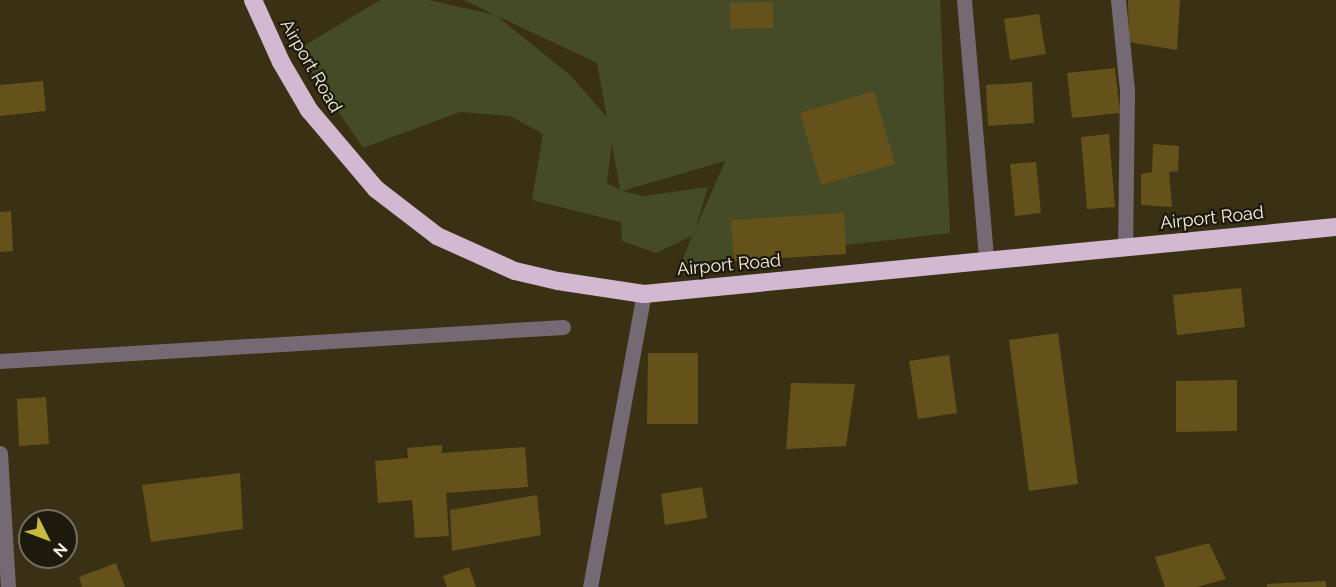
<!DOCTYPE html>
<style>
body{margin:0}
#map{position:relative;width:1336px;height:587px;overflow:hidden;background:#3a3014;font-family:Raleway,sans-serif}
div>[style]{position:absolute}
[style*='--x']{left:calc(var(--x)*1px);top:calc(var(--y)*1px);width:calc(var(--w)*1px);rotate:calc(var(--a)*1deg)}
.green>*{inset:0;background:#444b26}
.building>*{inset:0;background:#65521b}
.street>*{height:15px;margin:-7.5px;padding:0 7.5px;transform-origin:7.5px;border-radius:7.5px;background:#756a74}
.highway>*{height:18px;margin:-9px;padding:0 9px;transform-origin:9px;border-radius:9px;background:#d3b8d1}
span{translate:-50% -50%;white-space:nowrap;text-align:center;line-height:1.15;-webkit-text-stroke:4.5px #1d190d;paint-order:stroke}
.street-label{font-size:18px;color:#f7f1e1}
.north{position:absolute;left:18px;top:509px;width:60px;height:60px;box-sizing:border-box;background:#1d190d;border:2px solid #746f62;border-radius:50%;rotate:132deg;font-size:16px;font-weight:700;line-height:24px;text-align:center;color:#f7f1e1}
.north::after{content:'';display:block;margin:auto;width:21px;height:27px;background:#c5bc3d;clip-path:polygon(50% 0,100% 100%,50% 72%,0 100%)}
</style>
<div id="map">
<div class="green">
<div style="clip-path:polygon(evenodd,380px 0,429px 0,495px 15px,464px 0,940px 0,950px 233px,681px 264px,692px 236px,656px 253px,622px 241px,621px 222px,532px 200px,543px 134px,510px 116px,460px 112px,363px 148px,297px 50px,380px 0,497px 16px,597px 63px,607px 117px,570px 75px,497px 16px,380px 0,612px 143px,620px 190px,607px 183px,612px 143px,380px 0,725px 161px,695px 230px,708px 187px,643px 196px,622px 191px,725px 161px)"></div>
</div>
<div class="building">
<div style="clip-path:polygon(1128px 0,1180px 0,1177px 50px,1129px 42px)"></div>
<div style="clip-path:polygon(773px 2px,773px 28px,730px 29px,730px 3px)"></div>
<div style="clip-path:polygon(1039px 14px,1046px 54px,1010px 60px,1004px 19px)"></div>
<div style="clip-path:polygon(1115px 68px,1120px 113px,1072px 118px,1067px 73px)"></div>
<div style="clip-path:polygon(43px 81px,46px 111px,0 116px,0 85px)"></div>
<div style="clip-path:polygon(1032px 82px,1034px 123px,988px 126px,986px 85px)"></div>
<div style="clip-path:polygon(874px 91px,895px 164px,821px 185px,800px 113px)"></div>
<div style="clip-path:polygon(1109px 134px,1115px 207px,1087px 209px,1081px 137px)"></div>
<div style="clip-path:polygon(1153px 144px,1179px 146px,1178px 171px,1169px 172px,1172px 207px,1141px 205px,1141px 174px,1152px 172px)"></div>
<div style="clip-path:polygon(1036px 162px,1041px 213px,1015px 216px,1010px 164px)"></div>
<div style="clip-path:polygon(11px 211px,13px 251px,0 252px,0 212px)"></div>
<div style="clip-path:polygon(844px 213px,846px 254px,734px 261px,731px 220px)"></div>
<div style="clip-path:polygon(1241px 288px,1245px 327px,1177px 335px,1173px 295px)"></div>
<div style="clip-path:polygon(1058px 333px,1078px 484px,1029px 491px,1009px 340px)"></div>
<div style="clip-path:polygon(648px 353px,698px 353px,698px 424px,647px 424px)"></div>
<div style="clip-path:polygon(949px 355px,957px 413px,918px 419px,909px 361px)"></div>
<div style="clip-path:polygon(1237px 380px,1237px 431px,1176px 432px,1176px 381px)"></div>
<div style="clip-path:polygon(791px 383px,855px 384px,846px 446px,786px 449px)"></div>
<div style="clip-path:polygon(46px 397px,49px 444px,19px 446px,17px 399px)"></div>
<div style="clip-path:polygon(442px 445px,442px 453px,525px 447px,528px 487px,446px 493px,449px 536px,415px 538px,412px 500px,378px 503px,375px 461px,408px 458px,407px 448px)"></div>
<div style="clip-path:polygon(240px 473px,243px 529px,151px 542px,142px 485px)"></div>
<div style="clip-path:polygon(702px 487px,707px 518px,665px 525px,661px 494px)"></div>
<div style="clip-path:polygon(537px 495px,541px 535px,452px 551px,450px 510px)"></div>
<div style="clip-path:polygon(1209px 543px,1226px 579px,1197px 587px,1165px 587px,1155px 557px)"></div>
<div style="clip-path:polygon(116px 563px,125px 587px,82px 587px,79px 577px)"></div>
<div style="clip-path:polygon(469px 567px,476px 587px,447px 587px,443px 576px)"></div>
<div style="clip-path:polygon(1326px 581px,1326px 587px,1267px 587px,1267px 584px)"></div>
</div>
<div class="street">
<div style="--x:964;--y:0;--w:260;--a:85.1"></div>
<div style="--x:1118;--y:0;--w:90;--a:84.3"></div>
<div style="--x:1127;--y:90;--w:158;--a:90.7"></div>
<div style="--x:0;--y:361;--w:564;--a:-3.46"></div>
<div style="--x:0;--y:453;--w:134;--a:86.6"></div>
<div style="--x:590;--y:587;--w:298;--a:-79.6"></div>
</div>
<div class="highway">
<div style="--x:253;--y:0;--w:68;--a:65.7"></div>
<div style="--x:281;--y:62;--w:56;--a:59.7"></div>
<div style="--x:309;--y:110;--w:104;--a:49.7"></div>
<div style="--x:376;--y:189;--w:77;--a:37.6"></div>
<div style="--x:437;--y:236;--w:85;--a:24.2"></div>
<div style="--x:515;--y:271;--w:44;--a:13.1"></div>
<div style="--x:558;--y:281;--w:87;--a:8.6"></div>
<div style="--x:644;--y:294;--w:695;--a:-5.53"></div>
</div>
<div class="street-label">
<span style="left:311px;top:66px;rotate:60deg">Airport Road</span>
<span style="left:1212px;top:218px;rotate:-6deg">Airport Road</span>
<span style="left:729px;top:265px;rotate:-5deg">Airport Road</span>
</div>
<div class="north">N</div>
</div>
